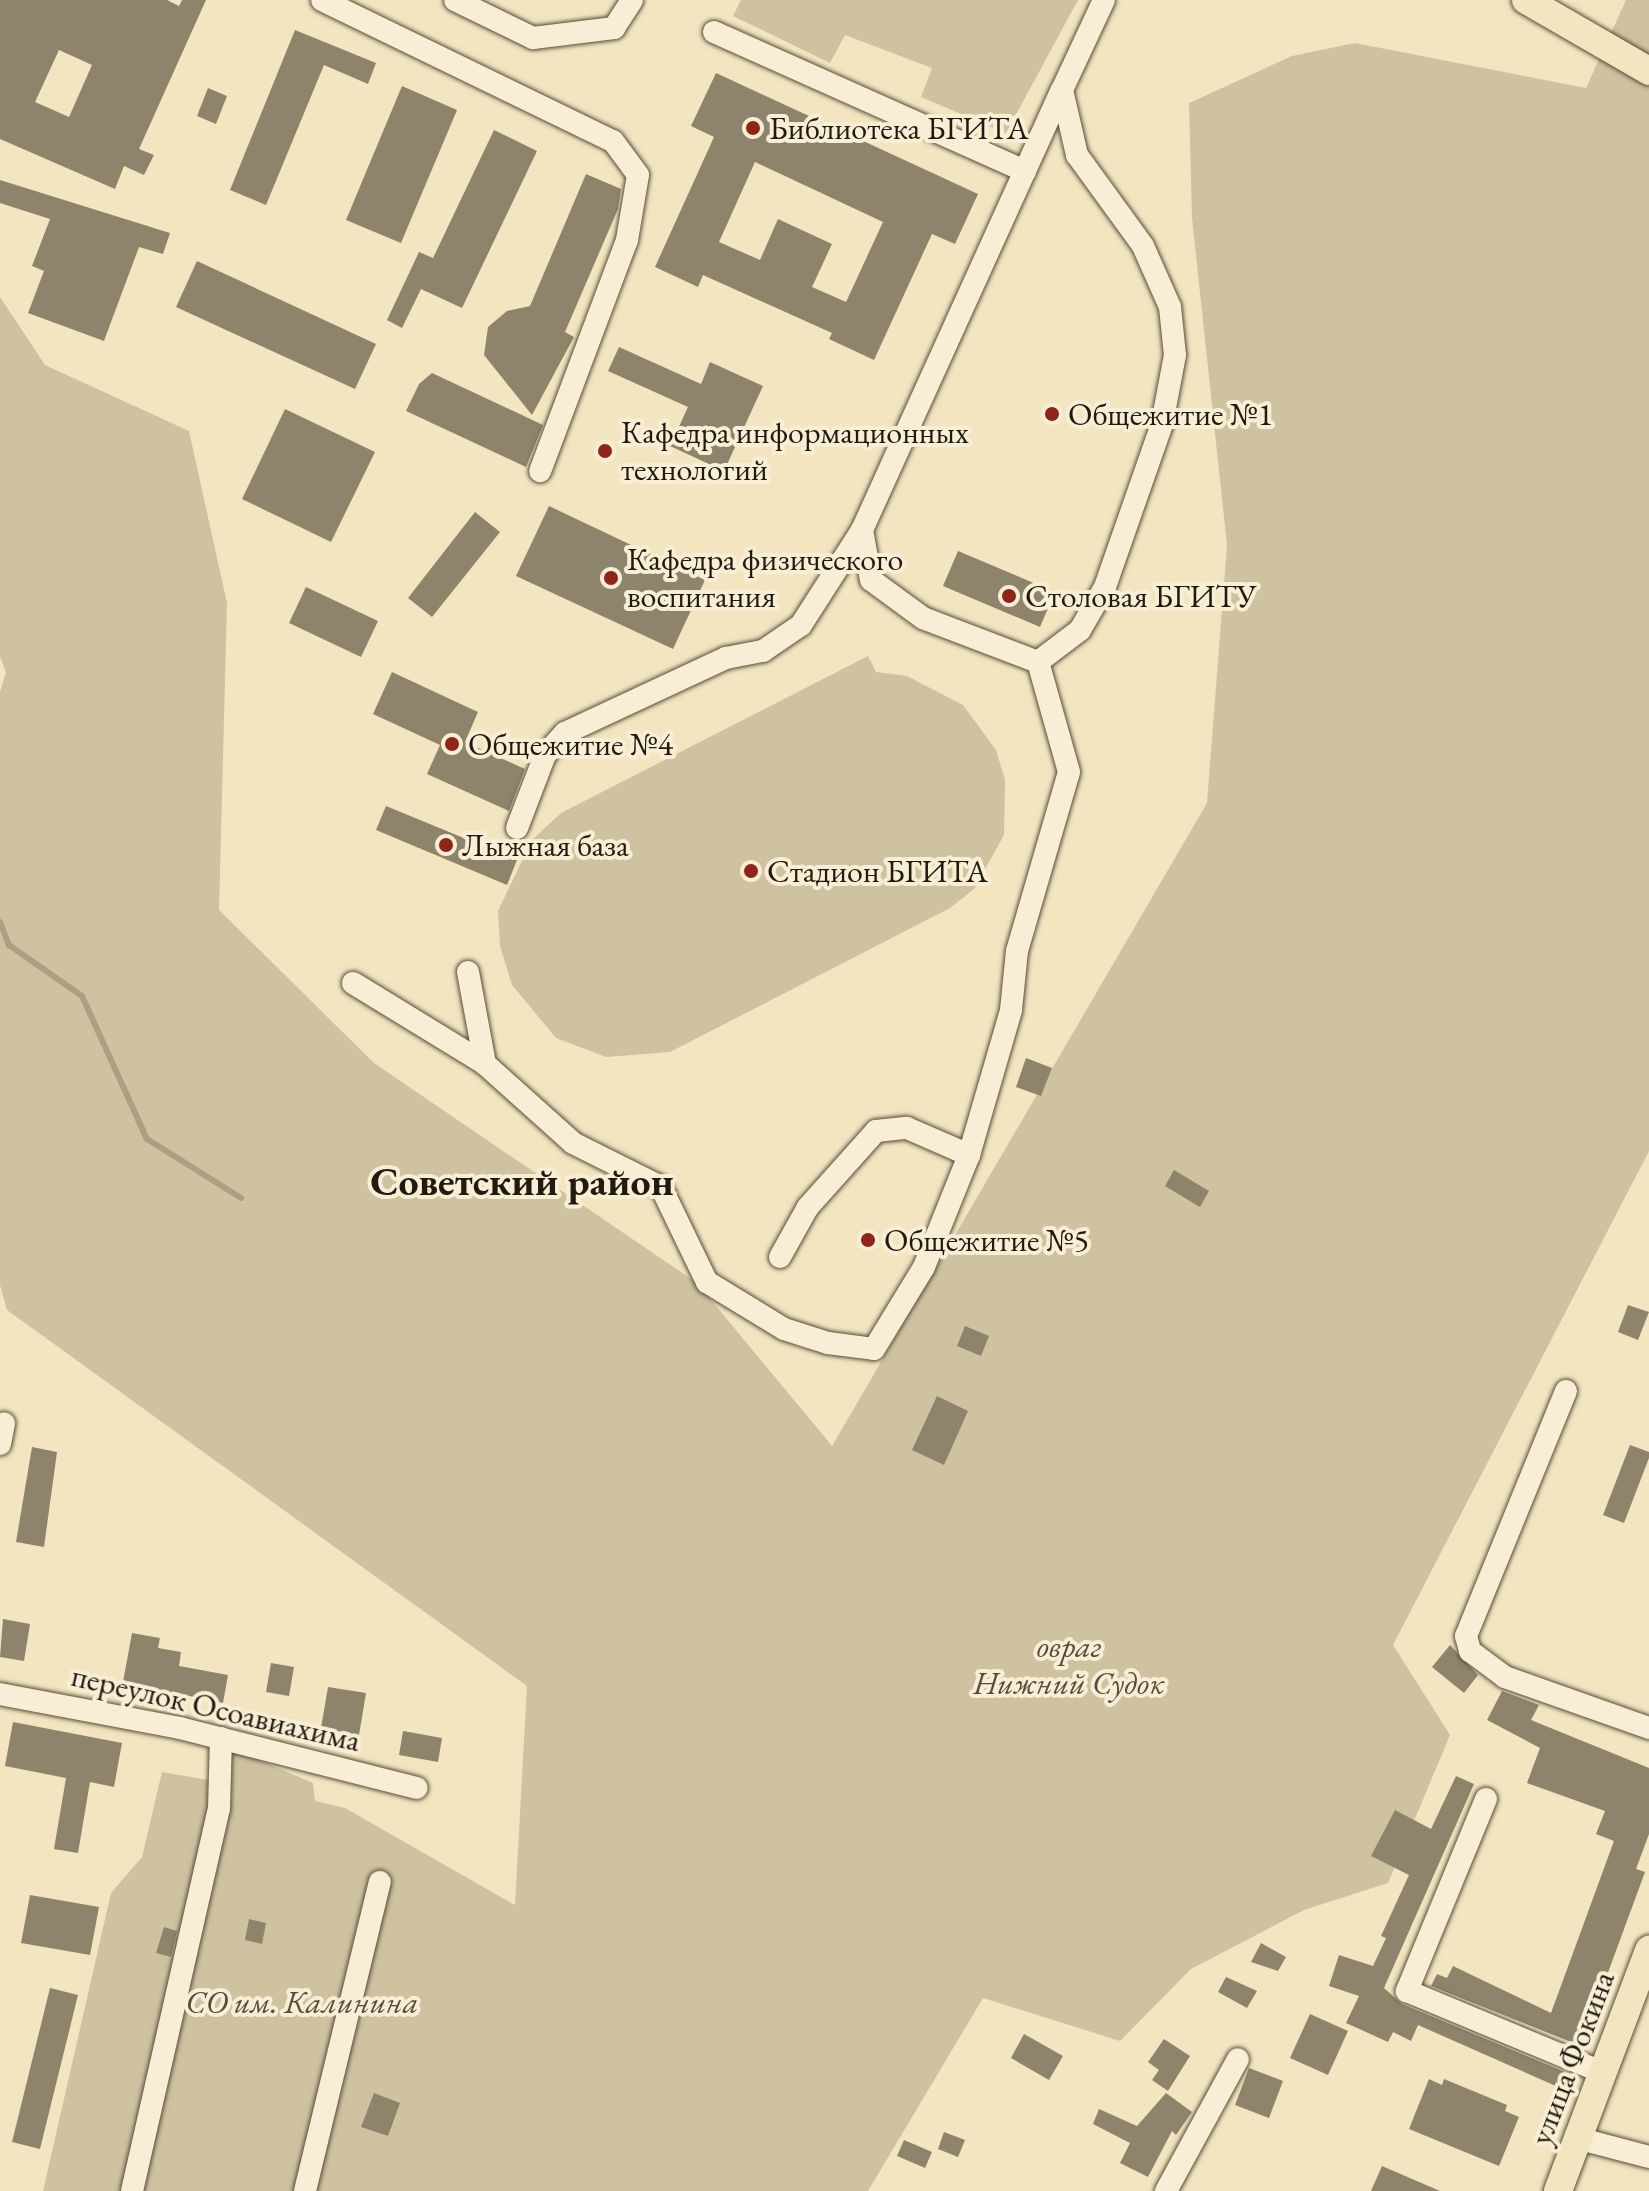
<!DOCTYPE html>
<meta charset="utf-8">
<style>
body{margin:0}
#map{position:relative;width:1649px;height:2191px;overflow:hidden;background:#f2e5bf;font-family:"EB Garamond",serif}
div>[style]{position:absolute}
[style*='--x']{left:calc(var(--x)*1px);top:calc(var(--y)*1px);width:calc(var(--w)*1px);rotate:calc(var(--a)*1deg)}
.green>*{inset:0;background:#cfc2a1}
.stream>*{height:6px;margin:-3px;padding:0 3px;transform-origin:3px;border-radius:3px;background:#aba084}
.building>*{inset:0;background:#8e846b}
.roads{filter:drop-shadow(0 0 2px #564d3c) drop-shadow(0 0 2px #564d3c)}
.minor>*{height:22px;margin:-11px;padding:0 11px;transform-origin:11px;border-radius:11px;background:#f7eed5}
.major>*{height:28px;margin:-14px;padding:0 14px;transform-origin:14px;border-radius:14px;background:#f2e5bf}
.dots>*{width:22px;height:22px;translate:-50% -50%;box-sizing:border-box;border:4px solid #f7eed5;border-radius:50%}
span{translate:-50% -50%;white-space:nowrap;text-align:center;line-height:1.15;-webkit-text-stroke:8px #f7eed5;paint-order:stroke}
.poi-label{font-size:32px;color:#221a10}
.left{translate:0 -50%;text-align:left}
.park-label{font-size:32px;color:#564c3c;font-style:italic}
.street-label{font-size:32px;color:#221a10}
.district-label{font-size:40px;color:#221a10;font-weight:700}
</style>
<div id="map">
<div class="green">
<div style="clip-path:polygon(741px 0,1078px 0,1006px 133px,921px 97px,932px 68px,845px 35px,830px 63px,733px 16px)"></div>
<div style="clip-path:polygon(1626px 0,1649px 0,1649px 1151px,1393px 1645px,1450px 1735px,1388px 1883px,1304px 1910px,1191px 1969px,1120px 2041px,983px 1998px,868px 2191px,43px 2191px,111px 1893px,142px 1857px,162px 1772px,208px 1780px,235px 1750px,313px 1783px,315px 1801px,345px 1808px,515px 1905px,527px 1686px,7px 1310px,0 1285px,0 692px,6px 672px,0 657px,0 297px,45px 365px,189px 431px,227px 603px,219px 910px,374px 1063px,697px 1283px,832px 1446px,1207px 803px,1227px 545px,1192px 218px,1189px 103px,1292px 56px,1355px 43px,1586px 88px)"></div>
<div style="clip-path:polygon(868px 656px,876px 672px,907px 676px,963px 705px,996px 750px,1005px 780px,1004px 835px,974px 889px,950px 908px,670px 1052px,606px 1057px,556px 1038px,512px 985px,500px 946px,498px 911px,532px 840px,561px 813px)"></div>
</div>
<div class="stream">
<div style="--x:0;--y:922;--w:25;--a:69"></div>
<div style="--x:9;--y:945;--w:89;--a:34.9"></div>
<div style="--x:82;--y:996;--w:157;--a:65.6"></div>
<div style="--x:147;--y:1139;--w:111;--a:32.1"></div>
</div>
<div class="building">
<div style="clip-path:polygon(evenodd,0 0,167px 0,179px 6px,182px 0,206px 0,139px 149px,154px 155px,144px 175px,124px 166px,115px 189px,0 139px,0 0,59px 50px,92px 65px,69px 117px,35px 102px,59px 50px)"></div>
<div style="clip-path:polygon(295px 30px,376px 63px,368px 84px,324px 65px,266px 205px,230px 190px)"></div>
<div style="clip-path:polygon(evenodd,716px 73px,978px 194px,955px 244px,932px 234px,874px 360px,829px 339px,832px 333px,703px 275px,698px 287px,655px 267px,714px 137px,691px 126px,716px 73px,755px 162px,883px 222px,846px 302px,812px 287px,832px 244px,778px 219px,760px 260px,719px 242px,755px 162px)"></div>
<div style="clip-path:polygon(402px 86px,457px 110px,401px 243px,346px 220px)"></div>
<div style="clip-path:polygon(208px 88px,227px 96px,216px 124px,197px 116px)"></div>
<div style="clip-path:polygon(494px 130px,537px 151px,462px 308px,421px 289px,402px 328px,387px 320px,419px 252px,433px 258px)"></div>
<div style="clip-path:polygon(586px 174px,621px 189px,618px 209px,565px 332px,574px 337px,532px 415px,484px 355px,488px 327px,507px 311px,530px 306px)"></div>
<div style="clip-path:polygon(0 180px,170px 233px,163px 254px,139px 247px,104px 341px,28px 313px,44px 271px,32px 266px,50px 219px,0 203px)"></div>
<div style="clip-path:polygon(197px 261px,376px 344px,355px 389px,176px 307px)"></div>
<div style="clip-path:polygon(619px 347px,701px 384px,710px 362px,763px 386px,724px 471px,670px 446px,688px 407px,608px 371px)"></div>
<div style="clip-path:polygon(432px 373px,543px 425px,526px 467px,406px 411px,419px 384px)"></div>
<div style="clip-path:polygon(285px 409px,375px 452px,331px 542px,242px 499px)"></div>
<div style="clip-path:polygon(549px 506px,705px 580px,673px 649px,516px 576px)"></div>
<div style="clip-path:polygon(475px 512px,500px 532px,432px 617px,408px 598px)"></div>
<div style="clip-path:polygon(958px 551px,1055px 592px,1040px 627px,943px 586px)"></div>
<div style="clip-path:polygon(306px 587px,378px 621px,361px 657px,289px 623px)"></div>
<div style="clip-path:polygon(392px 672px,478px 712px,465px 742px,525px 769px,509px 811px,427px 774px,440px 745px,373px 714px)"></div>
<div style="clip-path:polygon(386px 806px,517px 860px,507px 885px,376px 830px)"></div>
<div style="clip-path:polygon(1026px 1058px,1052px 1068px,1041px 1096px,1016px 1087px)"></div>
<div style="clip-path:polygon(1174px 1170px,1209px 1191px,1200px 1207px,1165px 1186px)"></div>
<div style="clip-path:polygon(1628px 1305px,1649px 1312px,1638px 1340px,1618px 1332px)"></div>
<div style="clip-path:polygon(965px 1326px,989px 1336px,981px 1356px,957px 1346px)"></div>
<div style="clip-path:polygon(937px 1396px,968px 1411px,944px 1465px,912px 1450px)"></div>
<div style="clip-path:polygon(1630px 1445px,1649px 1452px,1649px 1458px,1624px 1523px,1603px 1515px)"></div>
<div style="clip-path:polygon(32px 1447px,57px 1452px,44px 1547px,16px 1542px)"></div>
<div style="clip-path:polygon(3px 1619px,30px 1624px,24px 1661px,0 1657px)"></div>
<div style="clip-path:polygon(132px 1633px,160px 1638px,158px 1648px,181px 1652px,179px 1666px,228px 1675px,223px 1703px,123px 1682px)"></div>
<div style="clip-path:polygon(1450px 1645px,1478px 1675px,1464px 1693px,1432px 1667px)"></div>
<div style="clip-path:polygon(271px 1663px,294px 1667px,289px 1696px,266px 1692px)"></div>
<div style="clip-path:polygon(328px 1687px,366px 1693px,359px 1735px,321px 1728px)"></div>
<div style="clip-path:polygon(1502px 1691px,1539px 1705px,1531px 1720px,1649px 1768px,1649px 1834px,1636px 1869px,1645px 1872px,1581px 2046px,1431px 1986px,1437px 1974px,1447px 1978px,1453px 1966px,1551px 2013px,1614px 1841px,1596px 1834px,1605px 1811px,1527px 1783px,1540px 1748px,1487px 1720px)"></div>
<div style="clip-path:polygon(13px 1722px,122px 1743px,114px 1787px,90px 1782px,78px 1853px,54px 1849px,66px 1778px,5px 1766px)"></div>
<div style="clip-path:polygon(403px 1731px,442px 1738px,438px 1762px,399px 1755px)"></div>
<div style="clip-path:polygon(1456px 1776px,1474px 1784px,1384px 1988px,1402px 2004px,1565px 2072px,1558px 2087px,1418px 2025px,1411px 2041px,1393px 2032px,1388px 2042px,1346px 2023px,1359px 1996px,1329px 1986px,1339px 1955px,1373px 1966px,1386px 1938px,1381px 1936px,1409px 1875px,1371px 1856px,1395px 1810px,1431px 1829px)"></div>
<div style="clip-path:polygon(30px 1895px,99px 1907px,90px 1955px,21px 1943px)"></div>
<div style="clip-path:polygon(249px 1919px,266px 1923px,262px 1944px,245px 1940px)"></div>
<div style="clip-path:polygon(164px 1927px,177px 1931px,171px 1957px,156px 1953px)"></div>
<div style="clip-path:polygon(1261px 1943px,1286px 1957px,1278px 1971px,1251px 1962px)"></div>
<div style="clip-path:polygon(1226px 1977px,1257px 1991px,1247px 2008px,1218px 1992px)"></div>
<div style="clip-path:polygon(50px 1988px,78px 1995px,40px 2149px,12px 2142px)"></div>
<div style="clip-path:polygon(1310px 2014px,1348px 2031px,1328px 2075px,1290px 2058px)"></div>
<div style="clip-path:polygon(1024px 2034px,1063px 2056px,1049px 2080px,1011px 2058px)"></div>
<div style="clip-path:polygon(1164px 2039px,1190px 2056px,1168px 2091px,1152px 2080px,1159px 2070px,1148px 2062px)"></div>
<div style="clip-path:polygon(1249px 2068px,1283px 2081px,1269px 2118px,1235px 2105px)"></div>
<div style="clip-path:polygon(1429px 2079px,1442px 2085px,1444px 2079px,1507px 2105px,1505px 2111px,1519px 2117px,1499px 2166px,1409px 2129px)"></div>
<div style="clip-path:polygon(374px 2093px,400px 2103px,388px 2136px,361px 2127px)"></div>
<div style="clip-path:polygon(1166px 2093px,1192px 2112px,1176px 2135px,1172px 2131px,1148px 2177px,1120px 2163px,1130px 2143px,1093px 2124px,1099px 2109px,1137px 2126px)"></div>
<div style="clip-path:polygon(944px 2132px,965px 2140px,958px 2157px,938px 2149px)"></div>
<div style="clip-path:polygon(904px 2140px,932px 2152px,925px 2168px,897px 2156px)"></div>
<div style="clip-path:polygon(1382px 2166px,1440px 2191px,1371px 2191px)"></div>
</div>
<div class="roads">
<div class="minor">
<div style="--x:322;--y:0;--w:323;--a:25.9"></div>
<div style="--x:613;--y:141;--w:42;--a:53.7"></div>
<div style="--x:638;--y:175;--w:66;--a:99.6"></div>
<div style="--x:627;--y:240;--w:247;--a:110.6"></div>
<div style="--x:455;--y:0;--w:87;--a:26"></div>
<div style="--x:533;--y:38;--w:82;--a:-7"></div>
<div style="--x:614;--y:28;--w:33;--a:-57"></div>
<div style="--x:714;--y:32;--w:341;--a:24.1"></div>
<div style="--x:1062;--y:90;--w:67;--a:77"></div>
<div style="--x:1077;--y:155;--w:112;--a:54"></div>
<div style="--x:1143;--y:246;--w:67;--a:66.1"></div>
<div style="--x:1170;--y:307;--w:48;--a:84.1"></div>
<div style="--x:1175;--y:355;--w:70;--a:100.7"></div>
<div style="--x:1162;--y:424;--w:173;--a:109.3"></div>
<div style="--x:1105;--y:587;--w:50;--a:120.2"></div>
<div style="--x:1080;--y:630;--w:53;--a:142.7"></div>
<div style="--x:1038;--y:662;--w:123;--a:-159.1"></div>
<div style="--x:923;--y:618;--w:64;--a:-143.8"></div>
<div style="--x:871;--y:580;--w:51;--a:-100.2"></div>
<div style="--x:862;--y:530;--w:483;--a:-65.6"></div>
<div style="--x:1062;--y:90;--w:99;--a:-65"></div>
<div style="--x:517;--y:828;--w:78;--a:-69"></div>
<div style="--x:545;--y:755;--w:30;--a:-48"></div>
<div style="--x:565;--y:733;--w:178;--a:-25"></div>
<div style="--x:726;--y:658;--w:38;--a:-11"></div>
<div style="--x:763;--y:651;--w:46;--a:-34.4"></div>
<div style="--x:801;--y:625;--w:113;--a:-57.3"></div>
<div style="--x:468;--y:972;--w:94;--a:79.5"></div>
<div style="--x:353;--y:983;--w:155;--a:31.5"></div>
<div style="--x:485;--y:1064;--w:118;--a:41.9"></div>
<div style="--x:573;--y:1143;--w:98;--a:26.6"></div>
<div style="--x:661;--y:1187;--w:106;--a:64.2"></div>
<div style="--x:707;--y:1282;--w:90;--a:31.4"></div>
<div style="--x:784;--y:1329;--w:46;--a:17.7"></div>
<div style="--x:828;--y:1343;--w:46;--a:7.4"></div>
<div style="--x:874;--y:1349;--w:96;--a:-58.6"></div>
<div style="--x:924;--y:1267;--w:121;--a:-68.1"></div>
<div style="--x:780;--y:1257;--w:57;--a:-60.8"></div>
<div style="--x:808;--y:1207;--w:102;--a:-48.2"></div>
<div style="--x:876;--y:1131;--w:31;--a:-6"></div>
<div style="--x:907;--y:1128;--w:68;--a:23.5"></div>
<div style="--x:969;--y:1155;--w:151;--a:-73.8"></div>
<div style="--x:1011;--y:1010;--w:59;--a:-84.2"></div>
<div style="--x:1017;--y:951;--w:186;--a:-73.8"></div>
<div style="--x:1069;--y:772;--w:114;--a:-105.7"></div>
<div style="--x:1566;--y:1391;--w:265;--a:112.2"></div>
<div style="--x:1466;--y:1636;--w:16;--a:75"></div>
<div style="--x:1470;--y:1651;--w:44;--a:36.6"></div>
<div style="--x:1505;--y:1677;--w:153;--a:19.5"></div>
<div style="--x:0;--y:1444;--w:21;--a:-79"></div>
<div style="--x:0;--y:1694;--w:183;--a:10.7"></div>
<div style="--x:180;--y:1728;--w:244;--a:14.2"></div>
<div style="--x:1486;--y:1799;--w:208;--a:112.4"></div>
<div style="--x:1407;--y:1991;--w:211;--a:22.6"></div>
<div style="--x:1577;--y:2138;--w:74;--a:14.8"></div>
<div style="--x:132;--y:2191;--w:392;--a:-77.2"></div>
<div style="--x:219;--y:1809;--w:71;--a:-88.4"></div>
<div style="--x:305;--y:2191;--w:318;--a:-76.4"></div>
<div style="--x:1166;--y:2191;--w:150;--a:-61.4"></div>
</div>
<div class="major">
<div style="--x:1526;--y:0;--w:142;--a:30"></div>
<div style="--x:1558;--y:2191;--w:258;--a:-69.3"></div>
</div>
</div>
<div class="dots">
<div style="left:753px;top:128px;background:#8f2418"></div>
<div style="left:1052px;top:414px;background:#8f2418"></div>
<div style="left:605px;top:451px;background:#8f2418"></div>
<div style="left:611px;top:578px;background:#8f2418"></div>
<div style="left:1009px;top:596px;background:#8f2418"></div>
<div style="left:452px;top:744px;background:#8f2418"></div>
<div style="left:446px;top:845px;background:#8f2418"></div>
<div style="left:751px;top:871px;background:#8f2418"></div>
<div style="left:868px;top:1240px;background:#8f2418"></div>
</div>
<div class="poi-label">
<span class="left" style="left:769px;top:128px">Библиотека БГИТА</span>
<span class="left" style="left:1068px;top:414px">Общежитие №1</span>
<span class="left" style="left:621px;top:451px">Кафедра информационных<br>технологий</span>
<span class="left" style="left:627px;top:578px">Кафедра физического<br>воспитания</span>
<span class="left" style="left:1025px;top:596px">Столовая БГИТУ</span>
<span class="left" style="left:468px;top:744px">Общежитие №4</span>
<span class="left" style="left:462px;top:845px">Лыжная база</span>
<span class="left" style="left:767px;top:871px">Стадион БГИТА</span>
<span class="left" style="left:884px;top:1240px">Общежитие №5</span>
</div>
<div class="park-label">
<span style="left:1069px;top:1665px">овраг<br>Нижний Судок</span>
<span style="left:302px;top:2002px">СО им. Калинина</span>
</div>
<div class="street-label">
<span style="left:216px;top:1708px;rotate:13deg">переулок Осоавиахима</span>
<span style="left:1572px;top:2058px;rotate:-69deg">улица Фокина</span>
</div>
<div class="district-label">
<span style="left:522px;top:1181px">Советский район</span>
</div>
</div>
